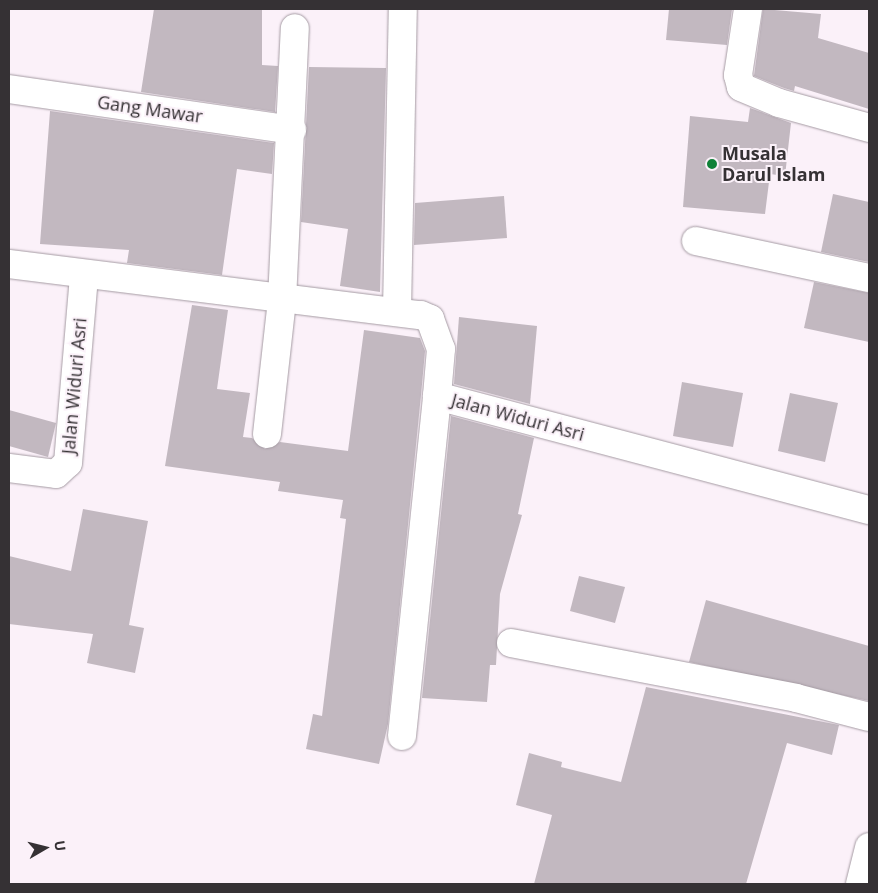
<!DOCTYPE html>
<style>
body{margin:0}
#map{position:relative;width:878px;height:893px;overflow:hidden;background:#fbf1f9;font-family:"Open Sans",sans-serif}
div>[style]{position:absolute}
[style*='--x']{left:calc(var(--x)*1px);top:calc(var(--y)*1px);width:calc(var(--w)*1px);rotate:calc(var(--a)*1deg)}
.building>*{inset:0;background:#c2b8c0}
.roads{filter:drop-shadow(0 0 1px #a59ba3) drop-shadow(0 0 1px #a59ba3)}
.minor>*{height:28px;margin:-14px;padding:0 14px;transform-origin:14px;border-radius:14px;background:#fff}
.dots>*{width:14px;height:14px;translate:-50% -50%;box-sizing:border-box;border:2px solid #fbf1f9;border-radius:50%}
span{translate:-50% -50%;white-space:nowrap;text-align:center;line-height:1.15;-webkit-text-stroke:4px #fbf1f9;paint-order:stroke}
.street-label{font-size:18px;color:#353134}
.poi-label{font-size:18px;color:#353134;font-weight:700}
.left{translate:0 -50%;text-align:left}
.frame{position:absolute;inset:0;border:10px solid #353134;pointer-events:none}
.north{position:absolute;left:20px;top:823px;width:50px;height:50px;-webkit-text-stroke:4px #fbf1f9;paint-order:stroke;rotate:82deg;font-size:14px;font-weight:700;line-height:20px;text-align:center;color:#353134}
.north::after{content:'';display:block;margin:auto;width:18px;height:22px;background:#353134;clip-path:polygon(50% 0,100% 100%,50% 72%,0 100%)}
</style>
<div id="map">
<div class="building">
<div style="clip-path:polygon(154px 9px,262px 9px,262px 65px,278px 66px,275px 112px,141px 92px)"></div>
<div style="clip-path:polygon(669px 9px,732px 9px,727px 45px,666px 40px)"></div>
<div style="clip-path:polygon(763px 9px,821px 14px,818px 38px,869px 53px,869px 109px,795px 86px,794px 91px,784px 88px,754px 76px)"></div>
<div style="clip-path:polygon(309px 67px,386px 68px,380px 292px,340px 286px,348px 229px,301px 222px)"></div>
<div style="clip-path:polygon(750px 108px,791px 123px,785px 176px,770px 174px,765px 214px,683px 207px,690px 116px,748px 122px)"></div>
<div style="clip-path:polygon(50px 111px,274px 143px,272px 174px,237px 169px,222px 275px,127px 263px,129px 250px,40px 244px)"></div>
<div style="clip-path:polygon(833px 194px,869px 202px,869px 262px,821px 252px)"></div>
<div style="clip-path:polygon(504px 196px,507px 238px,414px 245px,415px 203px)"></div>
<div style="clip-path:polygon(814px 282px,869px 293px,869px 342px,804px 328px)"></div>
<div style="clip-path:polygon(192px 305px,228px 310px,217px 389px,250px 393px,243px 437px,252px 438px,265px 449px,280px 442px,348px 451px,364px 330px,420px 338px,425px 351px,421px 395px,388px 724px,379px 764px,306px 749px,313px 714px,322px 716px,346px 519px,340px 518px,343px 500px,278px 491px,280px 482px,165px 466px)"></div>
<div style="clip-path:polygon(459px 317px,537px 326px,530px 404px,454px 384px)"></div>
<div style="clip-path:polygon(682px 382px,743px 393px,733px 447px,673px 436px)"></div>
<div style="clip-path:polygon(790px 393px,838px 403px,825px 462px,778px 451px)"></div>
<div style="clip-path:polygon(9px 410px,56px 423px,48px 457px,9px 446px)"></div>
<div style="clip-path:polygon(451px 416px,534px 438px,518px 514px,522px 515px,500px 594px,496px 665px,490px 665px,487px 702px,422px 698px)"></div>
<div style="clip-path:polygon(83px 509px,148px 521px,129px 625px,144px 628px,135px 673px,87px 663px,93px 634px,9px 624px,9px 556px,71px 571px)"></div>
<div style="clip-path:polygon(579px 576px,625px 587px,615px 623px,570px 611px)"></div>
<div style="clip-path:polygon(706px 600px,869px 646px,869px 701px,689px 662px)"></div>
<div style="clip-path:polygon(646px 687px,839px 725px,832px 755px,787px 743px,746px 884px,534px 884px,552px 815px,516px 805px,529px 753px,562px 762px,561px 767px,621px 782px)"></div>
</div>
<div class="roads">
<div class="minor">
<div style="--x:748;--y:9;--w:67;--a:98.6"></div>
<div style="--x:738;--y:75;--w:12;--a:76"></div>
<div style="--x:741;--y:87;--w:41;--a:22.8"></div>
<div style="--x:779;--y:103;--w:93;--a:15.5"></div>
<div style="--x:9;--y:89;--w:286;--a:8.2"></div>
<div style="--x:696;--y:241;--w:177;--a:12.1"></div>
<div style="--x:9;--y:264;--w:415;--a:7.1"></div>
<div style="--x:421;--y:315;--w:10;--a:24"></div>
<div style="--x:430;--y:319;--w:32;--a:70"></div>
<div style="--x:441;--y:349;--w:47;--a:94.9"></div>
<div style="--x:437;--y:396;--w:447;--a:14.8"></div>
<div style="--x:397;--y:311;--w:302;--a:-88.9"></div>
<div style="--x:267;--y:434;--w:135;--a:-83.6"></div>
<div style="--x:282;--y:300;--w:272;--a:-87.3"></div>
<div style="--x:9;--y:468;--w:47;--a:7.3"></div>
<div style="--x:56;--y:474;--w:16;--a:-43"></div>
<div style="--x:68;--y:463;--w:189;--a:-85.1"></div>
<div style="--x:511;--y:643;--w:290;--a:10.9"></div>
<div style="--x:796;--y:698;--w:75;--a:14.6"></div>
<div style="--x:402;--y:736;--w:342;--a:-84.1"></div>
<div style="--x:860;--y:884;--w:38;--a:-76"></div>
</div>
</div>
<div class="dots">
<div style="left:712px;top:164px;background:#108138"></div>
</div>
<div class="street-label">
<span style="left:150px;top:109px;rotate:8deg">Gang Mawar</span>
<span style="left:74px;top:386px;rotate:-85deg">Jalan Widuri Asri</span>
<span style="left:518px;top:417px;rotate:15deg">Jalan Widuri Asri</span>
</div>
<div class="poi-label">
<span class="left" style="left:722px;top:164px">Musala<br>Darul Islam</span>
</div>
<div class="frame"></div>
<div class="north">U</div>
</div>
